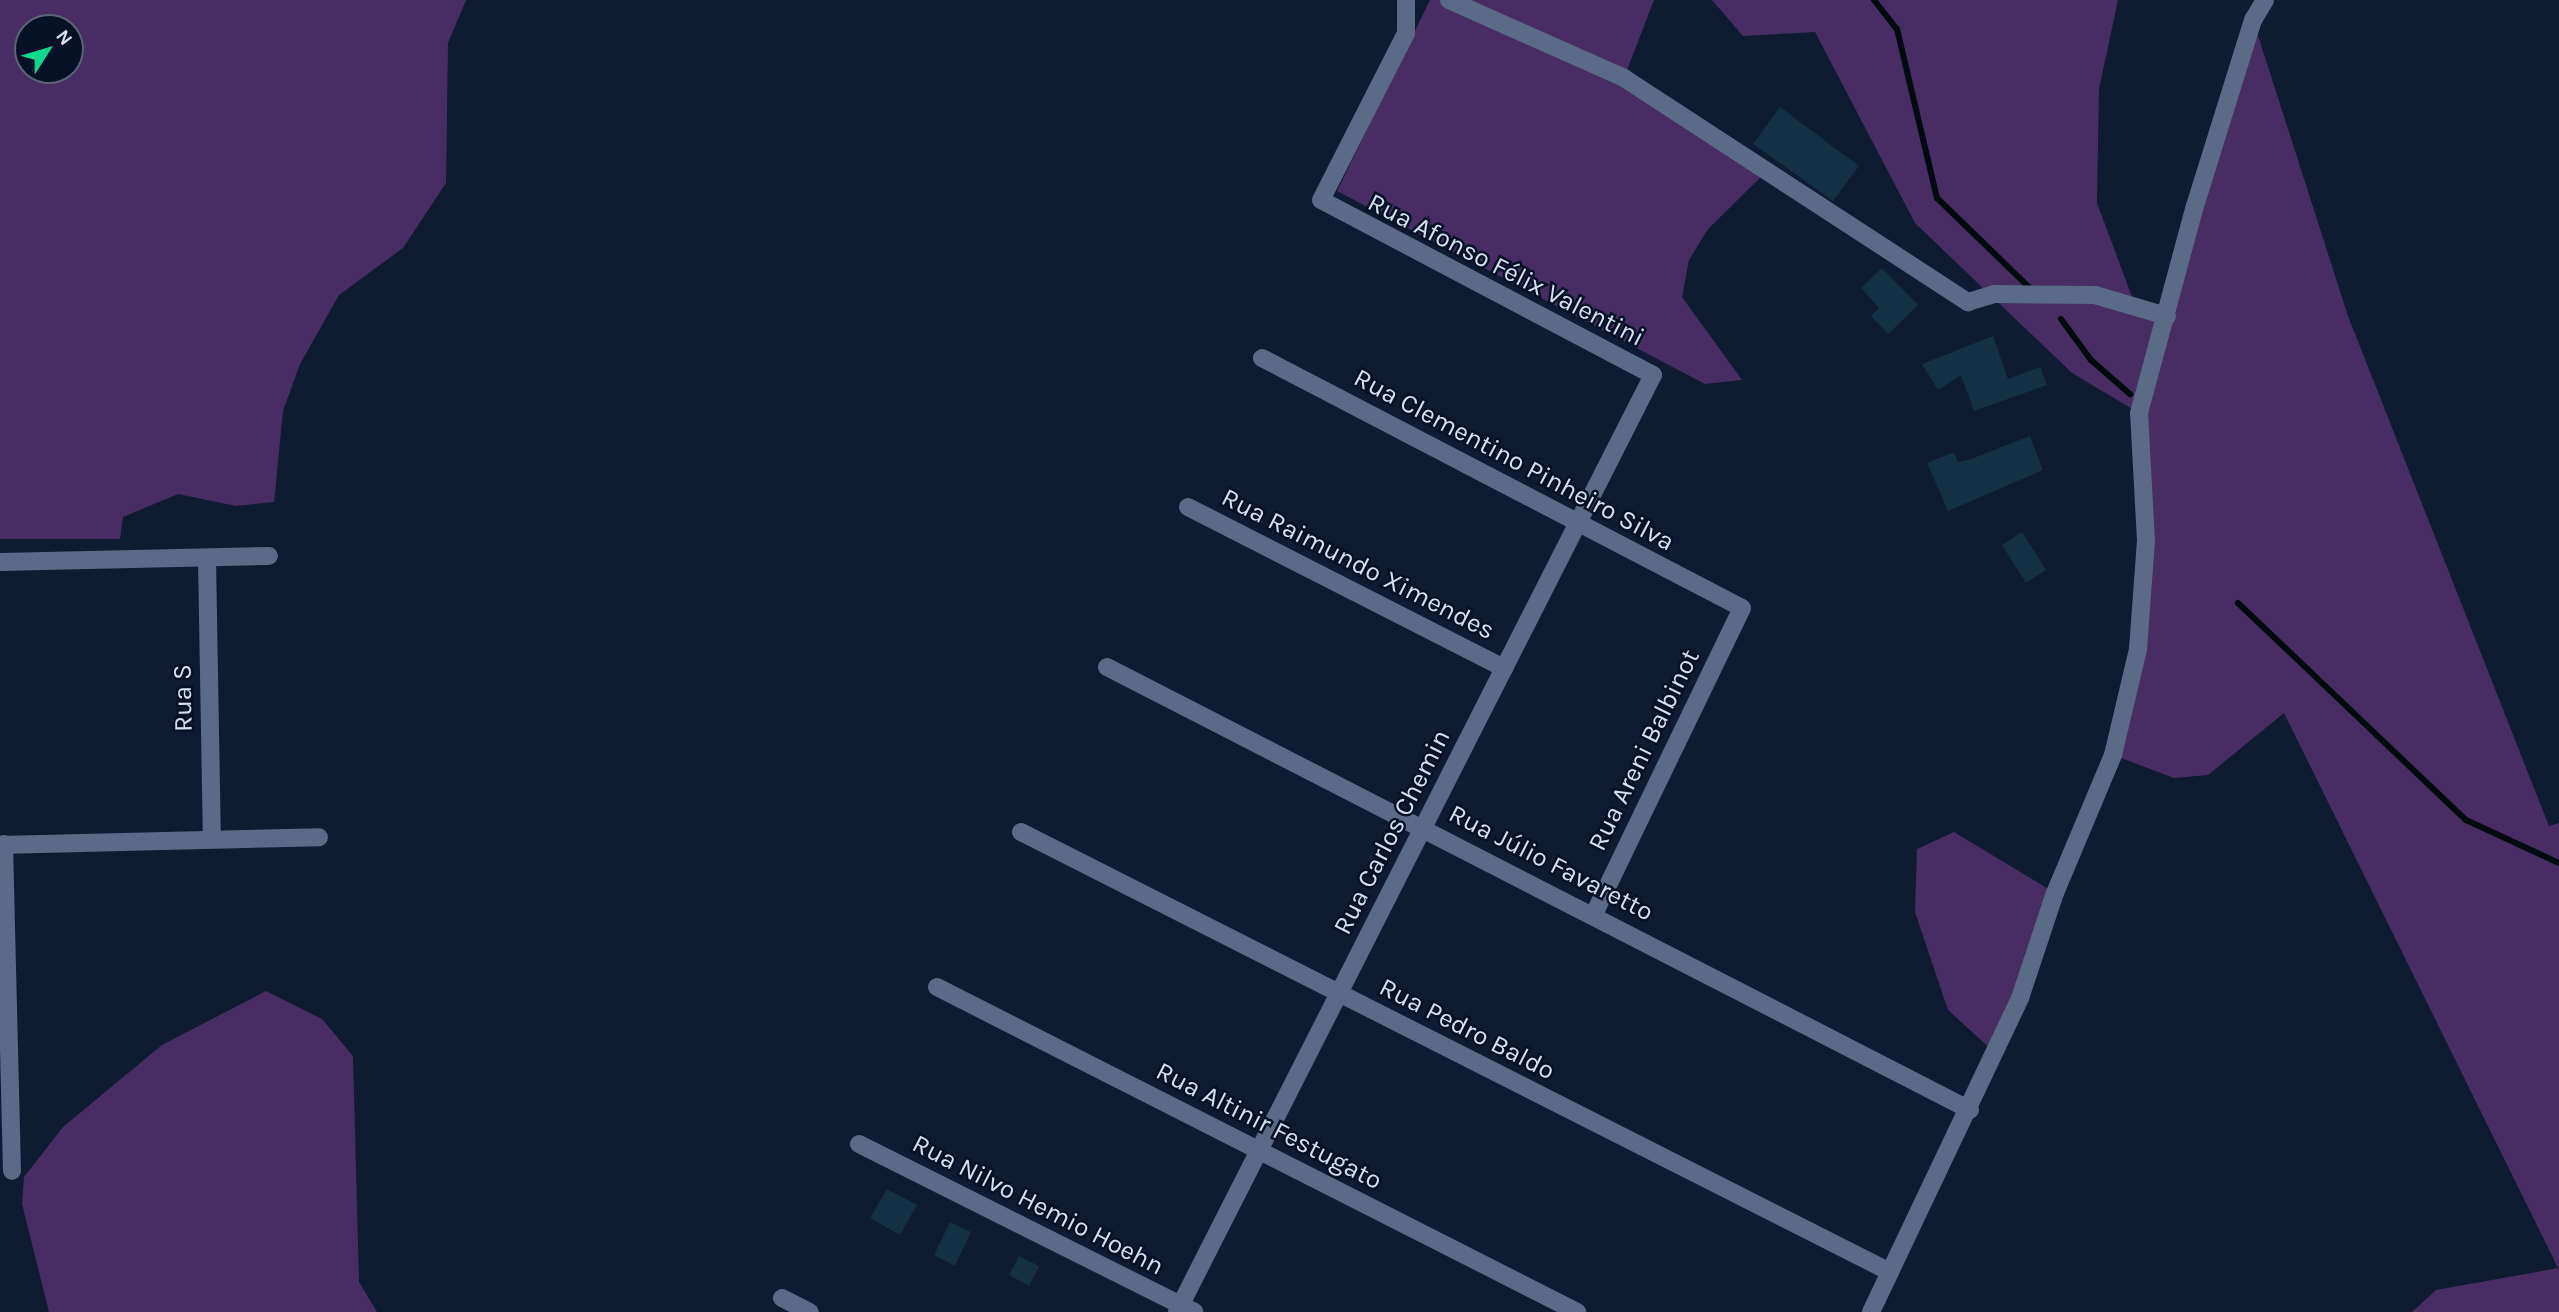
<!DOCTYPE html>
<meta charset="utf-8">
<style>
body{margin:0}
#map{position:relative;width:2559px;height:1312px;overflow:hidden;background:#0e1b32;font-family:Karla,sans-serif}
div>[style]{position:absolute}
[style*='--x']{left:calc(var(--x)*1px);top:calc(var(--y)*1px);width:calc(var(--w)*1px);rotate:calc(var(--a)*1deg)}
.green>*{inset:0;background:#472d63}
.stream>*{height:6px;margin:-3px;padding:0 3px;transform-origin:3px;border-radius:3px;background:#000b10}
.building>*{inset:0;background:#143044}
.minor>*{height:18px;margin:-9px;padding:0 9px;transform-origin:9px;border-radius:9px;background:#5a6a87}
span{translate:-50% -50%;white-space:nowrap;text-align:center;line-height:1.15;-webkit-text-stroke:5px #061128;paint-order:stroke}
.street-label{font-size:26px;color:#d6e0f0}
.north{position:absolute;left:14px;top:14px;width:70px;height:70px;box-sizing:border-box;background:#061128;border:2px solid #596478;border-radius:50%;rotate:53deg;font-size:19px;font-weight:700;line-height:28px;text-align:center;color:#d6e0f0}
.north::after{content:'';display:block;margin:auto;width:24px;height:32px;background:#0bd98a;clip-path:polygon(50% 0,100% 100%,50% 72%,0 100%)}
</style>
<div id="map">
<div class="green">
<div style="clip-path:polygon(evenodd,0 0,466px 0,448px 43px,446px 183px,403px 248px,339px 295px,300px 364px,283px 411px,274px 502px,236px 506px,178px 494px,123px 517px,120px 539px,0 539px,0 0,28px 28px,70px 28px,70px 70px,28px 70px,28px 28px)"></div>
<div style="clip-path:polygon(1430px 0,1654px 0,1624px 78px,1770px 168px,1708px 229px,1689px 260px,1682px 297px,1742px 380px,1705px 384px,1337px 191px)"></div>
<div style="clip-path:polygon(1712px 0,2118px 0,2099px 89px,2097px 203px,2137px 310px,2166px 316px,2253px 20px,2348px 316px,2549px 826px,2559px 823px,2559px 1312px,2412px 1312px,2436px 1290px,2558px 1268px,2284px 713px,2208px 775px,2174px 778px,2113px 755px,2138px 649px,2139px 413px,2072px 373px,1915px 223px,1815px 32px,1743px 36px)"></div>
<div style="clip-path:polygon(1954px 832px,2055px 893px,1995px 1053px,1948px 1010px,1915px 912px,1917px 849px)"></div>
<div style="clip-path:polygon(266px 991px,322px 1019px,353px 1056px,359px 1282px,377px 1312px,49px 1312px,22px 1204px,24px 1177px,63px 1127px,162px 1045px)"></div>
</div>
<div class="stream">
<div style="--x:1874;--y:0;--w:37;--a:52"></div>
<div style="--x:1897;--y:29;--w:174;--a:76.7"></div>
<div style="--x:1937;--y:198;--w:132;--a:44.1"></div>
<div style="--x:2061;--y:319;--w:51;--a:53.8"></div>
<div style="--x:2091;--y:360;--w:52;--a:41.1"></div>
<div style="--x:2238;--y:603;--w:315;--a:43.6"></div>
<div style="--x:2466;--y:820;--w:102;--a:24.8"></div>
</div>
<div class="building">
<div style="clip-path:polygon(1780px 107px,1859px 166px,1833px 201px,1753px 144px)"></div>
<div style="clip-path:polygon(1882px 268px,1918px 305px,1888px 334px,1871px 316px,1879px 308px,1861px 288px)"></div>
<div style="clip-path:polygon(1993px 336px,2008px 379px,2040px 367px,2047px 385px,1974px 411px,1961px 375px,1938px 390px,1922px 364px)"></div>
<div style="clip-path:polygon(2030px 436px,2043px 470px,1948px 511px,1927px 463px,1954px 452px,1958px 462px,1971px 459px)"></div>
<div style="clip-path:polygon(2022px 532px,2046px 570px,2026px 583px,2002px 545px)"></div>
<div style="clip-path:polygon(887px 1189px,917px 1205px,900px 1235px,870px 1218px)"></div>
<div style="clip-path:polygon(950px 1222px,971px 1232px,955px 1266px,934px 1255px)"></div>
<div style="clip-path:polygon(1019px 1256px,1039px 1266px,1029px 1286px,1009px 1275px)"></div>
</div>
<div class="minor">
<div style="--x:1449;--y:0;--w:192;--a:24"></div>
<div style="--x:1624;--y:78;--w:411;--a:33.1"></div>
<div style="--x:1968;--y:302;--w:28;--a:-17"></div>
<div style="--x:1995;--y:294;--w:100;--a:0.6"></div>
<div style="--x:2095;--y:295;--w:75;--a:16.3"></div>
<div style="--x:1262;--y:358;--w:541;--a:27.51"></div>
<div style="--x:1742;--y:608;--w:340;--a:115.8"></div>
<div style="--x:1188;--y:507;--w:355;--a:27"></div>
<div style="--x:207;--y:559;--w:277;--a:89"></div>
<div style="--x:0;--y:562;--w:269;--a:-1.3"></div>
<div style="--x:1107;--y:667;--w:970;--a:27.17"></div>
<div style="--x:1021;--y:832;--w:974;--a:26.85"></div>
<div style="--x:4;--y:844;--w:327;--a:88.6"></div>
<div style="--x:0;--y:845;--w:319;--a:-1.4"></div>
<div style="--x:937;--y:987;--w:718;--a:26.92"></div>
<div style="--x:859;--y:1144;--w:375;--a:26.6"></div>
<div style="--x:782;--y:1298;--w:31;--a:27"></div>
<div style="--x:1177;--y:1312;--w:1051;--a:-63.07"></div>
<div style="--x:1653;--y:375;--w:375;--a:-152.2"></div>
<div style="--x:1321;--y:200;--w:187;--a:-63"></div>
<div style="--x:1406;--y:33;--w:33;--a:-90"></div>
<div style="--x:1871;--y:1312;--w:348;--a:-64.6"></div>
<div style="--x:2020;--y:998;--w:111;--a:-71.6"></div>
<div style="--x:2055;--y:893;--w:150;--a:-67.2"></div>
<div style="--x:2113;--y:755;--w:109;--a:-76.7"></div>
<div style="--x:2138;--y:649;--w:108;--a:-85.8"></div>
<div style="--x:2146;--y:541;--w:128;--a:-93.1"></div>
<div style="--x:2139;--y:413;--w:214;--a:-74.9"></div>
<div style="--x:2195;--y:206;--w:195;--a:-72.7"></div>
<div style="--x:2253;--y:20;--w:23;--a:-59"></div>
</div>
<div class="street-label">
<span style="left:1506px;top:270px;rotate:27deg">Rua Afonso Félix Valentini</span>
<span style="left:1514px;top:460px;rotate:28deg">Rua Clementino Pinheiro Silva</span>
<span style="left:1358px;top:564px;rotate:27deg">Rua Raimundo Ximendes</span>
<span style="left:183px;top:698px;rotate:-91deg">Rua S</span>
<span style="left:1644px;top:750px;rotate:-64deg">Rua Areni Balbinot</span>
<span style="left:1392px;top:832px;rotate:-63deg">Rua Carlos Chemin</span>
<span style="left:1551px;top:863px;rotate:27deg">Rua Júlio Favaretto</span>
<span style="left:1467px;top:1029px;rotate:27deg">Rua Pedro Baldo</span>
<span style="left:1269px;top:1126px;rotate:27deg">Rua Altinir Festugato</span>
<span style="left:1038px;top:1205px;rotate:27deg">Rua Nilvo Hemio Hoehn</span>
</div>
<div class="north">N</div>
</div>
